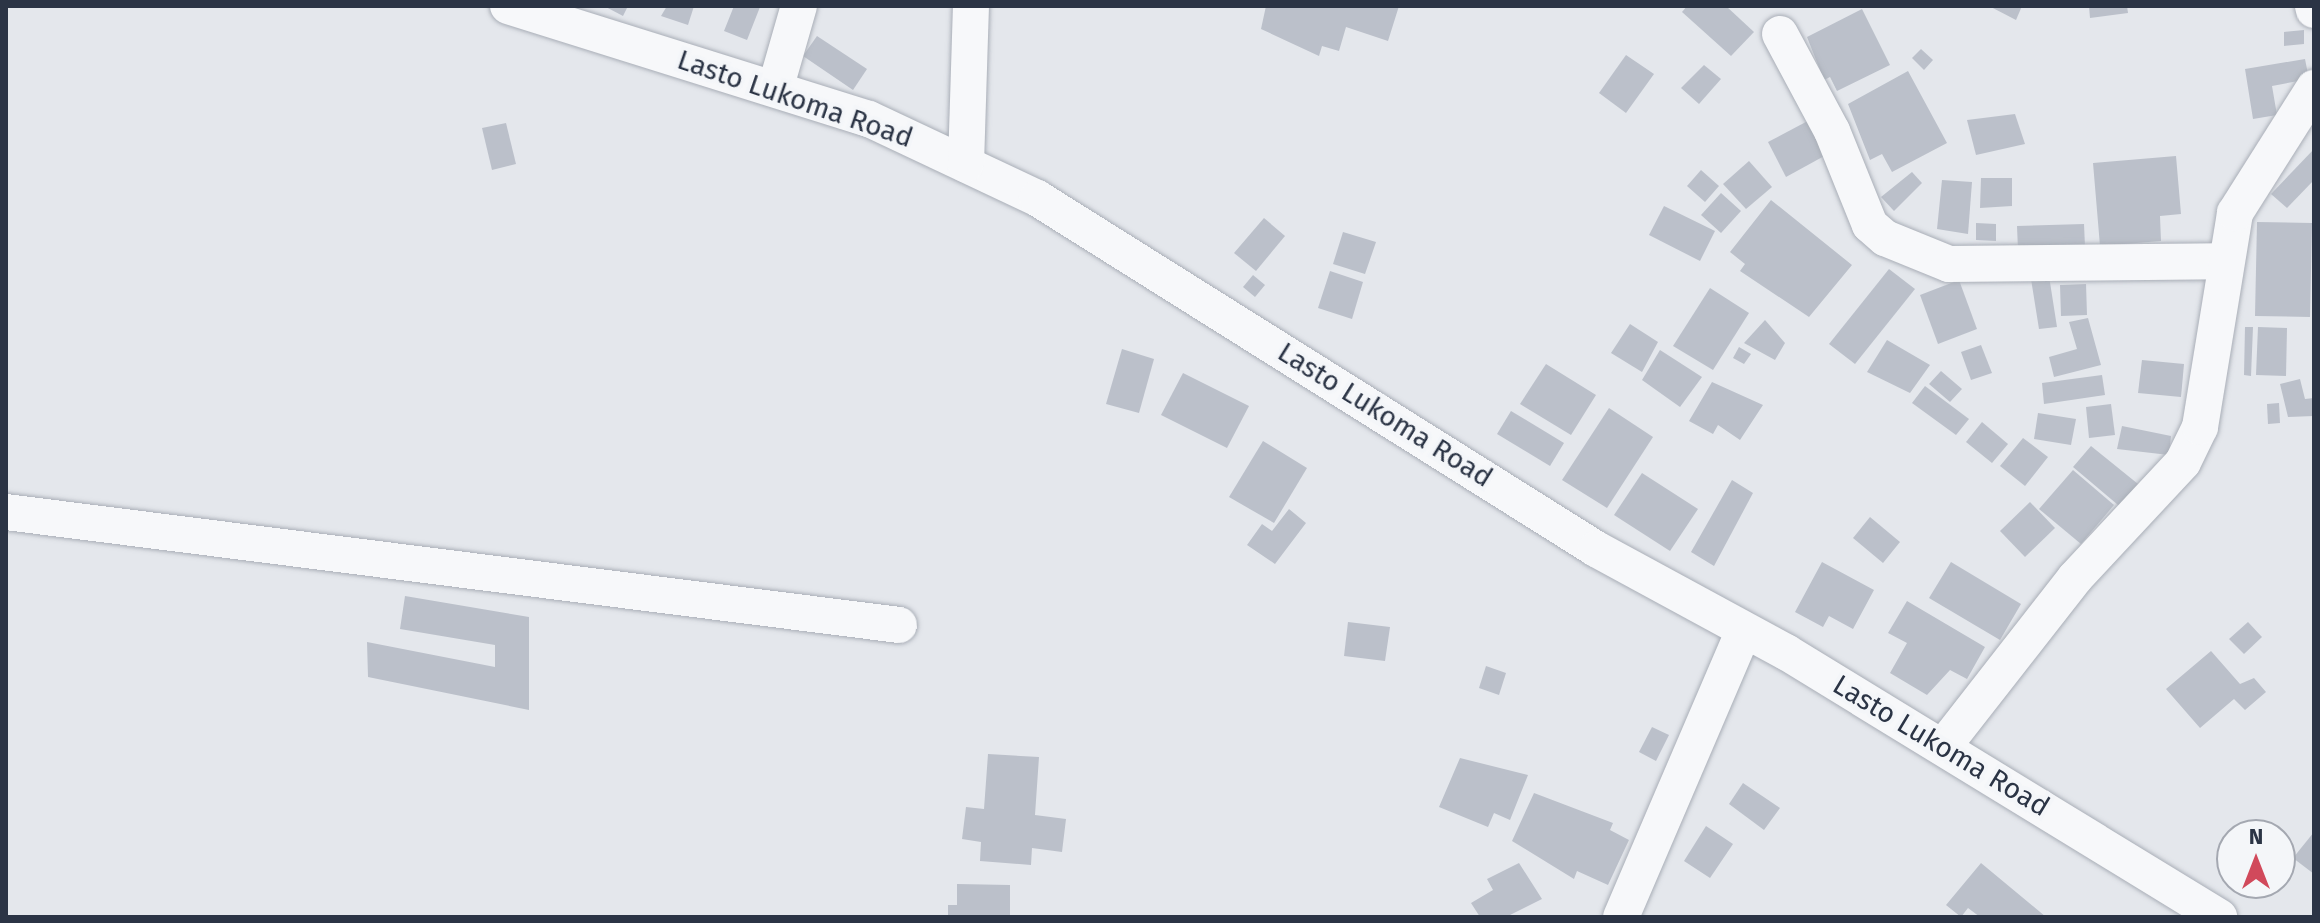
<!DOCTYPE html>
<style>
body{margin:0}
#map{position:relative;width:2320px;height:923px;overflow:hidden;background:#e4e7ec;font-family:"Fira Sans",sans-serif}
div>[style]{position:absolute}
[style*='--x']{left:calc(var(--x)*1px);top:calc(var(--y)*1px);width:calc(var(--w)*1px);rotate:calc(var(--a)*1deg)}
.building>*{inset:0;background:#bbc0ca}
.roads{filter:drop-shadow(0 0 2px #a9aeb7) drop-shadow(0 0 2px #a9aeb7)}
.minor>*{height:36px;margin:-18px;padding:0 18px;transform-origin:18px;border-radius:18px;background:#f7f8fa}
span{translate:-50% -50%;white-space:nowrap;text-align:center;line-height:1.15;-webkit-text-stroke:8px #f4f6f9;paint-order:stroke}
.street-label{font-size:28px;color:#2b3445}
.frame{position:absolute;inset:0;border:8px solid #2b3445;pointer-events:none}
.north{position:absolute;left:2216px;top:819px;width:80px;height:80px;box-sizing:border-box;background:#f4f6f9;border:2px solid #a4a8b1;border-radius:50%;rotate:0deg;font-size:22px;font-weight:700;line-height:32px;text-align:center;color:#2b3445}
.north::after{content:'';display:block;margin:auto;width:28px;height:36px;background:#d1495b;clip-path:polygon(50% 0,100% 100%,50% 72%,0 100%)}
</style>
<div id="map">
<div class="building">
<div style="clip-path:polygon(604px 6px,628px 6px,623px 16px)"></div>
<div style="clip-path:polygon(667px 6px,694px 6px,688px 25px,661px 16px)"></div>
<div style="clip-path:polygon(734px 6px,760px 7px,747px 40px,724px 31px)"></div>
<div style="clip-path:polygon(1266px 6px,1399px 6px,1388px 41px,1346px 27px,1339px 51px,1322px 46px,1319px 56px,1261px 29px)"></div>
<div style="clip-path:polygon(1687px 6px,1726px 6px,1754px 32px,1731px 56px,1682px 12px)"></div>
<div style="clip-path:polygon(1989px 6px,2022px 6px,2016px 20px)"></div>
<div style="clip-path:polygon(2089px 6px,2127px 6px,2128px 13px,2090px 18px)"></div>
<div style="clip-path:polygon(1862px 9px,1890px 65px,1837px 91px,1830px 77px,1824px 80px,1807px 37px)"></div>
<div style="clip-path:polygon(2304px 30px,2304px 44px,2284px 46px,2284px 32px)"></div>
<div style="clip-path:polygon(817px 36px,867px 69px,853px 90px,803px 56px)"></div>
<div style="clip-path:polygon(1921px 49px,1933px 60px,1924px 70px,1912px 58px)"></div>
<div style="clip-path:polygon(1626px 55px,1654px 74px,1626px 113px,1599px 93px)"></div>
<div style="clip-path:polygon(2305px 59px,2309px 79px,2272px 86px,2277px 115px,2253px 119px,2245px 69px)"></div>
<div style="clip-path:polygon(1704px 65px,1721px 79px,1699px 104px,1681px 88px)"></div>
<div style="clip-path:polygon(1908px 71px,1947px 143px,1892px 172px,1882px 154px,1870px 160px,1848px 104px)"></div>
<div style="clip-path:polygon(2015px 114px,2025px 144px,1976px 155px,1967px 120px)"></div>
<div style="clip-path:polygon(1819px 115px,1837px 149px,1786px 177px,1768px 142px)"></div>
<div style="clip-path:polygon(506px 123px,516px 164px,492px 170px,482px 128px)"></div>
<div style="clip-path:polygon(2314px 149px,2314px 180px,2287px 208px,2271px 194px)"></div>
<div style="clip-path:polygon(2176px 156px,2181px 214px,2160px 216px,2161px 241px,2100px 246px,2093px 163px)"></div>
<div style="clip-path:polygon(1749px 161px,1772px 187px,1746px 209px,1723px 184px)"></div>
<div style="clip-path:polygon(1701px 170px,1719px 186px,1705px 202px,1687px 186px)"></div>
<div style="clip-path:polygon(1912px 172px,1922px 183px,1894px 211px,1881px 197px)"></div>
<div style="clip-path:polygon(1981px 178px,2012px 178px,2012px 206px,1980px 208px)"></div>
<div style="clip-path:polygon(1942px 180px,1972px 182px,1968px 234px,1937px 229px)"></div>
<div style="clip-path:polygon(1721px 193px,1741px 211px,1721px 233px,1701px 215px)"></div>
<div style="clip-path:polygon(1771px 200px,1852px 265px,1809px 317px,1740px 271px,1745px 264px,1730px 252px)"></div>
<div style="clip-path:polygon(1664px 206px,1715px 231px,1700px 261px,1649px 235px)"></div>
<div style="clip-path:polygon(1264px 218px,1285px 236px,1256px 271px,1234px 253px)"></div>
<div style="clip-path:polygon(2257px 222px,2312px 223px,2310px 317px,2255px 316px)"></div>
<div style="clip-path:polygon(1976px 223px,1996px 224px,1996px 241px,1976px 240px)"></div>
<div style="clip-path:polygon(2084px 224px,2085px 247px,2018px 250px,2017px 226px)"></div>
<div style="clip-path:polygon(1343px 232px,1376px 242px,1365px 274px,1333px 264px)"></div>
<div style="clip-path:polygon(1889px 269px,1915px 289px,1855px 364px,1829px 344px)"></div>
<div style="clip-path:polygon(1330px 271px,1363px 282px,1352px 319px,1318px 308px)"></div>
<div style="clip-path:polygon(1253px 275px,1265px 285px,1255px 297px,1243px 287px)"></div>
<div style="clip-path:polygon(2049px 276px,2057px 327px,2039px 329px,2031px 279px)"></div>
<div style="clip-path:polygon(1959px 280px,1977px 329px,1938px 344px,1920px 295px)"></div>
<div style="clip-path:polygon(2086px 284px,2087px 315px,2061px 316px,2060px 285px)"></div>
<div style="clip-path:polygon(1710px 288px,1749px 313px,1713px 370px,1673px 346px)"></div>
<div style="clip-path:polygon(2088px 318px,2101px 365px,2054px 377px,2049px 357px,2077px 349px,2069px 322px)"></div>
<div style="clip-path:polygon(1765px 320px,1785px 343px,1775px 360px,1744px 343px)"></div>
<div style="clip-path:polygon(1630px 324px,1658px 342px,1642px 372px,1611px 353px)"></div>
<div style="clip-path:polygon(2245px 327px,2253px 327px,2251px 376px,2244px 375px)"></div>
<div style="clip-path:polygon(2258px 327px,2287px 328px,2286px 376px,2256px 375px)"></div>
<div style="clip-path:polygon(1887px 340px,1930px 365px,1910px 393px,1867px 372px)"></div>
<div style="clip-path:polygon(1981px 345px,1992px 373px,1971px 380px,1961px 352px)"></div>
<div style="clip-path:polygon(1739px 347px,1751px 354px,1744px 364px,1733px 358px)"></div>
<div style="clip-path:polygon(1122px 349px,1154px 359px,1139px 413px,1106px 404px)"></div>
<div style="clip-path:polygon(1660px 350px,1702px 377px,1680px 407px,1642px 380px)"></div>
<div style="clip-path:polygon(2142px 360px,2184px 364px,2181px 397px,2138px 393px)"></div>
<div style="clip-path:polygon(1546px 364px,1596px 395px,1571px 435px,1520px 404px)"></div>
<div style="clip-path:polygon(1941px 371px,1962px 389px,1950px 402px,1929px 384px)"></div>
<div style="clip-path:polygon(1183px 373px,1249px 406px,1227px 448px,1161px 415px)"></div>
<div style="clip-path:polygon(2102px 375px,2105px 395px,2044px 404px,2042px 383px)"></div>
<div style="clip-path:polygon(2300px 379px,2305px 399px,2314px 398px,2314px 416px,2288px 417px,2280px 384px)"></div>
<div style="clip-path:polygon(1712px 382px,1763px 405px,1740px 440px,1718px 425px,1713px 434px,1689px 421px)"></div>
<div style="clip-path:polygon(1925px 386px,1969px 419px,1956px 435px,1912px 403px)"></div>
<div style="clip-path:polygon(2279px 403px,2280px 423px,2268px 424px,2267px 404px)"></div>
<div style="clip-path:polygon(2111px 404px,2115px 435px,2089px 438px,2086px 407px)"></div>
<div style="clip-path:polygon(1609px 408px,1653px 437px,1607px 508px,1562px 480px)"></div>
<div style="clip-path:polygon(1511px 411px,1564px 443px,1550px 466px,1497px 434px)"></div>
<div style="clip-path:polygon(2038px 413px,2076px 419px,2071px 445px,2034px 439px)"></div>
<div style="clip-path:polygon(1982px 422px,2008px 444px,1992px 463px,1966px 442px)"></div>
<div style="clip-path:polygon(2122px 426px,2171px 436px,2169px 455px,2117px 449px)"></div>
<div style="clip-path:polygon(2023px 438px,2048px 457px,2025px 486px,2000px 466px)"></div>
<div style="clip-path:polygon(1263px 441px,1307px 468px,1274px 523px,1229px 497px)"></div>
<div style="clip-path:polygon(2091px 446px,2143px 488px,2124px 510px,2073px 467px)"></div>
<div style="clip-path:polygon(2073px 470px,2114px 505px,2081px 544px,2039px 509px)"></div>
<div style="clip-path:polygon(1642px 473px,1698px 509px,1670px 551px,1614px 515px)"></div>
<div style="clip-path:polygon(1732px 480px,1753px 493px,1714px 566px,1691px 552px)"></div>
<div style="clip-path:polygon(2030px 502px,2055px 528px,2025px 557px,2000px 531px)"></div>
<div style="clip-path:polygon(1289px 509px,1306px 523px,1275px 564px,1247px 545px,1262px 524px,1272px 531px)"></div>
<div style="clip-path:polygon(1870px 517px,1900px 542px,1883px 563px,1853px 538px)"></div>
<div style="clip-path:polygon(1822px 562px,1874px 590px,1853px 629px,1829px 616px,1823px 627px,1795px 612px)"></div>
<div style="clip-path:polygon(1951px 562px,2021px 604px,2000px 640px,1929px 598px)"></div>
<div style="clip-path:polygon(405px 596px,529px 617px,529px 710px,368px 677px,367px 642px,495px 667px,495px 645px,400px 629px)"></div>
<div style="clip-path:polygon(1907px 601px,1985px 647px,1967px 679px,1950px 670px,1927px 695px,1890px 673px,1907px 643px,1888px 633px)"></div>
<div style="clip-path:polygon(1348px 622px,1390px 627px,1385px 661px,1344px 656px)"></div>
<div style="clip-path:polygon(2248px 622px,2262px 637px,2244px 654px,2229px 639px)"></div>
<div style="clip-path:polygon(2211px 651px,2240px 684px,2254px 678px,2266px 692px,2245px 710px,2234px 699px,2200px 728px,2166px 689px)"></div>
<div style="clip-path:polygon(1486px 666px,1506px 673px,1499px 695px,1479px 688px)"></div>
<div style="clip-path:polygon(1652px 727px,1669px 735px,1656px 761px,1639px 752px)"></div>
<div style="clip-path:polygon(988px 754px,1039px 757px,1035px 815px,1066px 819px,1062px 852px,1032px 848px,1031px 865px,980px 861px,981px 842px,962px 839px,966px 807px,984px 809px)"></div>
<div style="clip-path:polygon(1460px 758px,1528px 775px,1510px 820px,1494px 813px,1488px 827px,1439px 807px)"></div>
<div style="clip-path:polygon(1743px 783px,1780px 808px,1764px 830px,1729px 804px)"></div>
<div style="clip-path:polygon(1534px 793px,1613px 823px,1610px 830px,1629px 840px,1608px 885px,1577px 871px,1574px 879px,1512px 841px)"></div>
<div style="clip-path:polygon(1706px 826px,1733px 844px,1710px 878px,1684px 861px)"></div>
<div style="clip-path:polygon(2314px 832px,2314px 874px,2293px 858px)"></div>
<div style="clip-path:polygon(1519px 863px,1542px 899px,1506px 917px,1480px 917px,1471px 903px,1493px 890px,1487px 879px)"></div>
<div style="clip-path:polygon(1981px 863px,2046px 917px,1980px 917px,1968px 908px,1961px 917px,1946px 905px)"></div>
<div style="clip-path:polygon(957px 884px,1010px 885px,1010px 917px,948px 917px,948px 905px,957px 905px)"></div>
</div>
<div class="roads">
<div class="minor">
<div style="--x:508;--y:6;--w:378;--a:17.4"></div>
<div style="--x:869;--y:119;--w:186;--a:25.2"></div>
<div style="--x:1037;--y:198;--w:660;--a:32.12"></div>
<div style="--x:1596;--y:549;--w:216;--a:28.5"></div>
<div style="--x:1786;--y:652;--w:508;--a:31.47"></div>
<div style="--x:2313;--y:6;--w:4;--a:76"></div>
<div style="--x:1780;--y:34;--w:110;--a:61.8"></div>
<div style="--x:1832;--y:131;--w:101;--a:68"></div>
<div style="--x:1870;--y:225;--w:20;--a:41"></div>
<div style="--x:1885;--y:238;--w:69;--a:22.1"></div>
<div style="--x:1949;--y:264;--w:272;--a:-0.6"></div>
<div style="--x:776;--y:86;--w:83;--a:-74"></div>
<div style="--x:966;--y:164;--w:158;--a:-88.2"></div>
<div style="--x:6;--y:512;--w:900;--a:7.21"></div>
<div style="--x:1943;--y:747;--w:214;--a:-52"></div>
<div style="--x:2075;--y:578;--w:158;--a:-47"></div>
<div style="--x:2183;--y:462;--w:39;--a:-64"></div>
<div style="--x:2200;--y:427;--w:217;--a:-80.7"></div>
<div style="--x:2235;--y:213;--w:148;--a:-57.7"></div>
<div style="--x:1621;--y:917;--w:312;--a:-66.8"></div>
</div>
</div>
<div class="street-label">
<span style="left:795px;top:99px;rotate:19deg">Lasto Lukoma Road</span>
<span style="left:1385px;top:415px;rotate:32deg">Lasto Lukoma Road</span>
<span style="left:1941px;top:746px;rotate:31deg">Lasto Lukoma Road</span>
</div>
<div class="frame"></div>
<div class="north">N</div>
</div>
